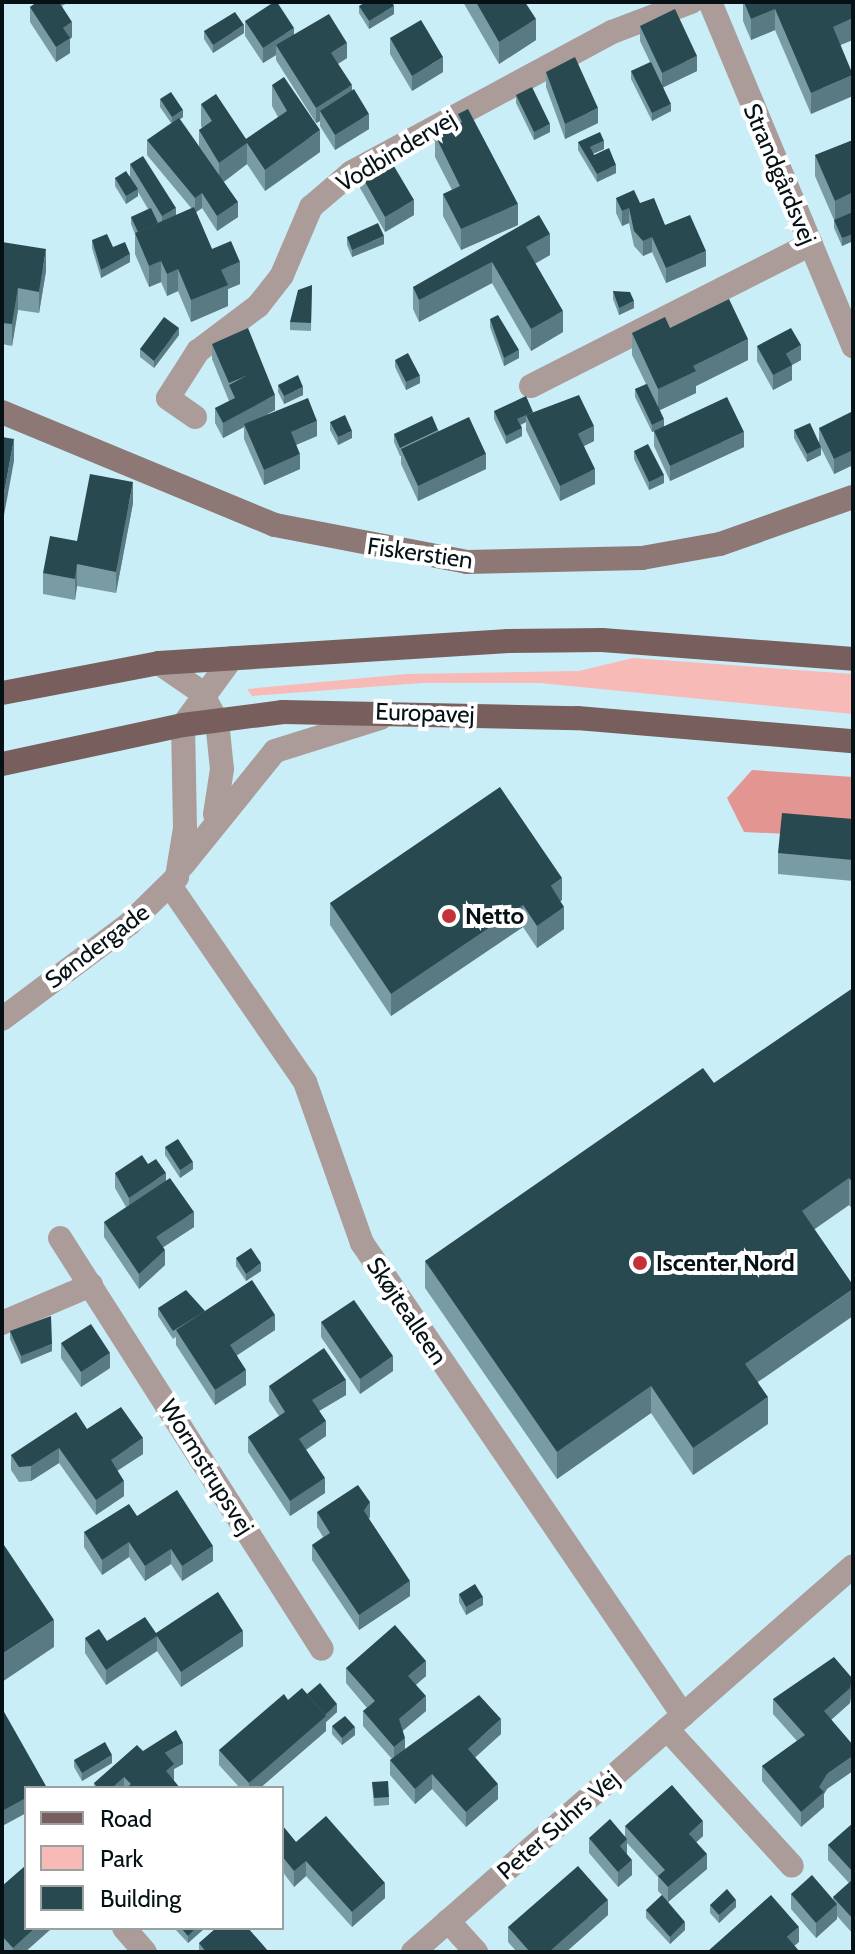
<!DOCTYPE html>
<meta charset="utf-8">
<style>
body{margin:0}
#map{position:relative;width:855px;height:1954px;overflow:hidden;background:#c9eef7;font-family:Cabin,sans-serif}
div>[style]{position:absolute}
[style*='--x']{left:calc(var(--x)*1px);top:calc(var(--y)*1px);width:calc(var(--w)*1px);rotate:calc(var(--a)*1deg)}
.green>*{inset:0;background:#f7bab6}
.forest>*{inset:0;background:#e39691}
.street>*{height:24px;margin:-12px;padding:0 12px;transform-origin:12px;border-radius:12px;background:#ab9c9a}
.secondary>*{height:24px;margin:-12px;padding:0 12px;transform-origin:12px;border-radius:12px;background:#8d7876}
.primary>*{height:24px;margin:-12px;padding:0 12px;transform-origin:12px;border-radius:12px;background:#785e5c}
.wall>*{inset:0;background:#799ca4}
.shaded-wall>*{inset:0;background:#597a82}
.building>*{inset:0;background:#294950}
.dots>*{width:22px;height:22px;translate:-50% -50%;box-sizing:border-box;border:4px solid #fff;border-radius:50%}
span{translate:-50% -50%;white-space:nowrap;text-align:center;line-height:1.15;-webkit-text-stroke:8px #fff;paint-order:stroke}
.street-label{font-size:24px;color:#051115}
.poi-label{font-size:24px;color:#051115;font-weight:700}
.left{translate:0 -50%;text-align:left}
.frame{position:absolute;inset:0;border:4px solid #051115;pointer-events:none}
.legend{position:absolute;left:24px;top:1786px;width:260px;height:144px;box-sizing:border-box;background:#fff;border:2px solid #9ba0a1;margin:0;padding:10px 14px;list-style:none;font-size:24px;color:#051115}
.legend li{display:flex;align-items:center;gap:16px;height:40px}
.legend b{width:40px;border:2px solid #9ba0a1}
</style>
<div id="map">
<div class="green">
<div style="clip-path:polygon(633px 658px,853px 674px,853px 714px,540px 683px,422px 683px,252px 696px,247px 689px,407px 674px,579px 671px)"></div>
</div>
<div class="forest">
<div style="clip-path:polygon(752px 770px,853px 777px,853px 837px,744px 832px,727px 798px)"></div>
</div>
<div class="street">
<div style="--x:710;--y:2;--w:373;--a:67.4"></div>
<div style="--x:531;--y:386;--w:314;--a:-26.9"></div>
<div style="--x:195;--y:417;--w:33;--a:-145"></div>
<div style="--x:168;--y:398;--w:56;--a:-57.4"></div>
<div style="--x:198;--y:351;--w:75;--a:-36.9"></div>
<div style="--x:258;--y:306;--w:39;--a:-52"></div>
<div style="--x:282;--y:275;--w:74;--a:-66.9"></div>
<div style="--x:311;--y:207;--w:54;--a:-40.5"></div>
<div style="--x:352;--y:172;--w:295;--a:-28.3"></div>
<div style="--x:612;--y:32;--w:85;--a:-20.8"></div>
<div style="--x:159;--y:663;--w:51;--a:34.6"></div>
<div style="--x:201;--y:692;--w:33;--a:61"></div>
<div style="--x:217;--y:721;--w:48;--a:84.1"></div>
<div style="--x:222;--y:769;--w:46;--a:98.8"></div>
<div style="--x:183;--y:865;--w:146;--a:-51.1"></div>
<div style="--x:275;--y:751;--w:110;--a:-17.4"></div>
<div style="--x:171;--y:887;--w:237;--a:55.5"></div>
<div style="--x:305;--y:1082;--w:171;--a:70.5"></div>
<div style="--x:362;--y:1243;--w:571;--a:55.78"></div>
<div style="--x:2;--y:1019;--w:159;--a:-36.8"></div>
<div style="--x:129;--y:924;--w:67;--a:-44.4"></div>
<div style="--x:177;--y:877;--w:50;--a:-80.7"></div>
<div style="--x:185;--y:828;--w:103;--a:-91.1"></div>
<div style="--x:183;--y:725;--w:83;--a:-53.8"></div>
<div style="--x:60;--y:1238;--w:487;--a:57.5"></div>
<div style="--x:2;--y:1323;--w:97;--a:-23.1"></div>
<div style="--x:667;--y:1729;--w:185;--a:47.6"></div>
<div style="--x:448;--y:1921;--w:42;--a:47.9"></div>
<div style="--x:124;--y:1928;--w:32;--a:49"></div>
<div style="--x:413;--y:1952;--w:585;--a:-41.26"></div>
</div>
<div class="secondary">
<div style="--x:2;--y:412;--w:295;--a:22.5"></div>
<div style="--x:275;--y:525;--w:196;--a:10.9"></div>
<div style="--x:467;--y:562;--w:175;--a:-1.3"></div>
<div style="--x:642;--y:558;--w:79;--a:-10.2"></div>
<div style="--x:720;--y:544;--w:141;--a:-19.5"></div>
</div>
<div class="primary">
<div style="--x:2;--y:693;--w:160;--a:-10.8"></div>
<div style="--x:159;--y:663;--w:350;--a:-3.6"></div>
<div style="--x:508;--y:641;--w:94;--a:-0.6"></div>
<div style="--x:602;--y:640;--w:252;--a:4.3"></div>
<div style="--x:2;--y:764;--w:185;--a:-12.2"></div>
<div style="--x:183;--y:725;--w:101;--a:-7.4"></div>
<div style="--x:283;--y:712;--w:294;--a:1.2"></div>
<div style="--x:577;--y:718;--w:277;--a:4.8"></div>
</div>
<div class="wall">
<div style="clip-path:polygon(35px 2px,69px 2px,62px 6px,72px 37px,70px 39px,70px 53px,56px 62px,30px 22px,30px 7px,36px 3px)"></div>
<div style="clip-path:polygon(463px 2px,525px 2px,536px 40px,499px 64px)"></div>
<div style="clip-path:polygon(743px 2px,853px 2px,841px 45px,811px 114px,775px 30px,751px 40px,743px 21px)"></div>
<div style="clip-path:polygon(359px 6px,394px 14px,369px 29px,359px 13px)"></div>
<div style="clip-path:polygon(245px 21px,294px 35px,347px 58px,338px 64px,369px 129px,335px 150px,320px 126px,320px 121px,316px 123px,276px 60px,276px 55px,263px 63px,245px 36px)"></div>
<div style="clip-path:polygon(640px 26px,697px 71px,663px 87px,671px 111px,652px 121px,631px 79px,631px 71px,650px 62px,640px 41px)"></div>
<div style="clip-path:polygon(204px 31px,244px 33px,213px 53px,204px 39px)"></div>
<div style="clip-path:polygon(390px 38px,443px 72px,412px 91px,390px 54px)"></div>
<div style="clip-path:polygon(546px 72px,598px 123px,565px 139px,546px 87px)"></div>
<div style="clip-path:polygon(272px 85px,320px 152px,265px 191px,247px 164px,224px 182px,238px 217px,217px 231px,202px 208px,196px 212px,212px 249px,240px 284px,228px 289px,228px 306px,191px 322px,178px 291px,167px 296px,161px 282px,149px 287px,135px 254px,135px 234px,131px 224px,131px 217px,148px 209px,138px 192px,138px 196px,126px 204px,115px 186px,115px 178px,130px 176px,130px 164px,176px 215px,192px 209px,147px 155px,147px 140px,171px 123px,160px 107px,160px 99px,183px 117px,180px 119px,199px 146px,199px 130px,202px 128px,201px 126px,201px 104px,246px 139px,278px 117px,272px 106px)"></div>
<div style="clip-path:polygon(516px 95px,550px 132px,534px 140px,516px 103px)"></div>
<div style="clip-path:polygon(458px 114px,518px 225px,461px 250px,443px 216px,443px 194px,452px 190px,435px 157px,435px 135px,458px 124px)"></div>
<div style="clip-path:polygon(853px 140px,853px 241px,842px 246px,834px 228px,834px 220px,815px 176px,815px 155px)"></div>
<div style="clip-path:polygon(578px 142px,604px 149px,593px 154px,616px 173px,597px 182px,578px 150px)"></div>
<div style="clip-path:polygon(360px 173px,414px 215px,385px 232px,360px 188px)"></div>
<div style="clip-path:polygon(616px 198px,640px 203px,665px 225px,706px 266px,666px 283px,652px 252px,643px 256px,634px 246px,629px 223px,622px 226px,616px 213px)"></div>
<div style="clip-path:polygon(550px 234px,550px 255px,535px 263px,563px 332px,531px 351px,492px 283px,419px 322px,413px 309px,413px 287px)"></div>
<div style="clip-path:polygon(347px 237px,384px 244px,352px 257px,347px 245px)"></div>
<div style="clip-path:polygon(92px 240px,113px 247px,130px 262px,101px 278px,92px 248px)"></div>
<div style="clip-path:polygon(2px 242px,46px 271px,39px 313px,18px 310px,12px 346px,2px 344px)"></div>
<div style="clip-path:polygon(312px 285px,311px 331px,290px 330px,290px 322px)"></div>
<div style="clip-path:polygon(613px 291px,634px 308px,619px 315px,613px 299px)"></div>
<div style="clip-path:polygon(490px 319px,519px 358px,504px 366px,490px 327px)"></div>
<div style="clip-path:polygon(670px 328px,748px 360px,696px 386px,696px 393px,660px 410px,664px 426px,744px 447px,670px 481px,654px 446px,654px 431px,652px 432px,635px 397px,635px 389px,646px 384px,632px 355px,632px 333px)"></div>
<div style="clip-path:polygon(179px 335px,154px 368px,140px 357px,140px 349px)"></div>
<div style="clip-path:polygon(212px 344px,275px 410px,267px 414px,317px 436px,296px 445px,300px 469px,264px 485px,244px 439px,244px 427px,223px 438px,215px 423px,215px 408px,229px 401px,212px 359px)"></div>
<div style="clip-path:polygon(757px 346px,801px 360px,792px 365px,792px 380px,773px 390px,757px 361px)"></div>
<div style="clip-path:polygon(395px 360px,420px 383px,406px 390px,395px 367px)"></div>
<div style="clip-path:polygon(278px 385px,303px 395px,284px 404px,278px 392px)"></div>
<div style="clip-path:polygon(494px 411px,533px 412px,594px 441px,584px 446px,595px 484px,560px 501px,526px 430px,526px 422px,521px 425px,522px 436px,506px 444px,494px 419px)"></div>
<div style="clip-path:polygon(853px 416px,853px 465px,834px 474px,821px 448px,821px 455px,807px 462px,794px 438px,794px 430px,819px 442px,819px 428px)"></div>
<div style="clip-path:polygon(330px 422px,352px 438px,338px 445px,330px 430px)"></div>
<div style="clip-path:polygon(438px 430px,486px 469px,418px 501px,401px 464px,401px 456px,400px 456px,394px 442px,394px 434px)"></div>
<div style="clip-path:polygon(634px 451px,664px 483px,649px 490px,634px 459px)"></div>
<div style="clip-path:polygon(133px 503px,116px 593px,77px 586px,75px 600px,43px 594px,43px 573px,77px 541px)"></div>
<div style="clip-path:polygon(853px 819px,853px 881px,778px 874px,778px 853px)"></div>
<div style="clip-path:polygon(562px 900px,560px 901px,564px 929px,537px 948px,523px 927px,391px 1016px,330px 925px,330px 903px)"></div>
<div style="clip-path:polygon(853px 988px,853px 1210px,849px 1205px,814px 1229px,758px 1382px,768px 1424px,693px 1475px,651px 1413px,557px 1479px,425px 1288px,425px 1261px,714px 1083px)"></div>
<div style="clip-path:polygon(165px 1147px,193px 1169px,180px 1178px,165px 1155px)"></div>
<div style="clip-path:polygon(115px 1173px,166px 1181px,194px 1227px,163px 1247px,165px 1265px,139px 1289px,104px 1237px,104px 1222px,126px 1207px,115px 1188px)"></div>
<div style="clip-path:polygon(236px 1258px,261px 1271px,246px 1281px,236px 1266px)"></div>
<div style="clip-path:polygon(158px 1308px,205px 1311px,275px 1330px,237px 1355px,246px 1385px,215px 1405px,176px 1345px,176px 1337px,173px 1339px,158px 1316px)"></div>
<div style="clip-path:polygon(321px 1322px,393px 1371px,360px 1394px,321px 1337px)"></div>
<div style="clip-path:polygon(10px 1331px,52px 1351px,21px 1364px,10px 1339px)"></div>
<div style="clip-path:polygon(61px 1343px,110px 1368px,81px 1387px,61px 1358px)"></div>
<div style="clip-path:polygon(269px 1386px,346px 1395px,319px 1411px,326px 1436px,306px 1450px,325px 1493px,290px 1516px,248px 1452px,248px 1437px,279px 1416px,269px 1401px)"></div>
<div style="clip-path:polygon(87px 1429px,143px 1454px,117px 1470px,124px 1496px,96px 1515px,59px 1463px,31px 1481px,19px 1482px,11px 1470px,11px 1455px)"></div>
<div style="clip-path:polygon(317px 1512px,370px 1517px,368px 1518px,410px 1596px,359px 1630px,312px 1560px,312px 1545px,323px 1537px,317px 1527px)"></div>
<div style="clip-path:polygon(137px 1516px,213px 1561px,182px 1581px,171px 1564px,145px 1581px,129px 1557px,102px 1575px,84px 1547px,84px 1532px)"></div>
<div style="clip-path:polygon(459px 1594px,483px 1605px,466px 1615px,459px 1602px)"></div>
<div style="clip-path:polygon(156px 1633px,243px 1646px,181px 1687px,157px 1651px,106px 1685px,85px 1653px,85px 1638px,107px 1641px)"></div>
<div style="clip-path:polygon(346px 1668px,426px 1676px,416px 1685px,426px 1711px,402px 1731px,405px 1749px,501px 1734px,475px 1757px,498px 1799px,466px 1827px,432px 1789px,415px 1804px,390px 1775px,390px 1760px,392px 1759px,363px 1726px,363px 1711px,367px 1708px,346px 1683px)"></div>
<div style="clip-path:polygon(852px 1693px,850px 1703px,831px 1720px,827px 1789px,824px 1794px,824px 1807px,801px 1827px,762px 1781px,762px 1766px,797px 1741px,773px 1714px,773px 1699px)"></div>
<div style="clip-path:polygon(307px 1694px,337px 1712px,326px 1722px,326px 1731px,260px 1788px,240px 1788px,219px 1765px,219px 1750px,288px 1700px)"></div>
<div style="clip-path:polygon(2px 1711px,46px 1788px,26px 1788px,26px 1813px,4px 1825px,2px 1822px)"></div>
<div style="clip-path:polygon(332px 1726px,355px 1735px,342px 1745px,332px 1734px)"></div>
<div style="clip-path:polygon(143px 1751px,183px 1764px,174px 1769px,174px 1781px,180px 1788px,94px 1788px,94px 1783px)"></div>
<div style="clip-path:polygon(74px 1760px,112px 1763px,82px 1781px,74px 1767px)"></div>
<div style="clip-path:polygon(372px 1782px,389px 1797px,389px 1805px,374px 1806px)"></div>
<div style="clip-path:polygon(853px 1823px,853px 1934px,837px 1916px,837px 1919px,816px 1938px,791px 1909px,791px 1894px,833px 1900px,833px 1897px,849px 1883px,828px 1860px,828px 1845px)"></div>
<div style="clip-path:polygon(282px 1825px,296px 1842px,385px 1898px,352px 1927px,306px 1876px,294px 1887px,282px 1871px)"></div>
<div style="clip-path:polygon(625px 1826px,703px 1836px,696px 1842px,707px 1869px,668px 1902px,685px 1930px,670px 1944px,646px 1918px,646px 1910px,662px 1895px,658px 1891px,658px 1877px,627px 1843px,627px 1854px,632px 1875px,618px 1887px,589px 1853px,589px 1838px,625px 1836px)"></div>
<div style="clip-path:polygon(2px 1886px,26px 1928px,52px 1928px,25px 1952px,2px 1951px)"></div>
<div style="clip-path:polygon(710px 1905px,736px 1907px,719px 1923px,710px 1913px)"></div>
<div style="clip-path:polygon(608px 1915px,566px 1952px,517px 1952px,508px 1942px,508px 1927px)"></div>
<div style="clip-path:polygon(174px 1928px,205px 1928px,188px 1943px)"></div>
<div style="clip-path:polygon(199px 1943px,269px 1952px,199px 1952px)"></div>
</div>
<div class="shaded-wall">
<div style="clip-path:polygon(394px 6px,394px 14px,369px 29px,369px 21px)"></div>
<div style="clip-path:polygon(775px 9px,775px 30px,751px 40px,751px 19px)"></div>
<div style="clip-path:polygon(853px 18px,853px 40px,833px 48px,833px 27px)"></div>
<div style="clip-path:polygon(536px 19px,536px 40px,499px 64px,499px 42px)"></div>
<div style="clip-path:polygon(72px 22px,72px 37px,70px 39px,70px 53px,56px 62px,56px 47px,63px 28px)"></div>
<div style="clip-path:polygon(244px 25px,244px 33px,213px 53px,213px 45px)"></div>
<div style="clip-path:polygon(294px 28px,294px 44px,276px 45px,276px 55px,263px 63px,263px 48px)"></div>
<div style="clip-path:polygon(347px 43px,347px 58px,331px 68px,331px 53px)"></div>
<div style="clip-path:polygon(697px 56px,697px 71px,662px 88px,662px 73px)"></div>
<div style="clip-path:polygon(443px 57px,443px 72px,412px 91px,412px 76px)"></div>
<div style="clip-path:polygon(853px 75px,853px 96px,811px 114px,811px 93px)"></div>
<div style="clip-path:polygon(352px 85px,352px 100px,320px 111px,320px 121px,316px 123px,316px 108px)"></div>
<div style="clip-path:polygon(671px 104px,671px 111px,652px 121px,652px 113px)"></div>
<div style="clip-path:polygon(598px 108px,598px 123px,565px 139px,565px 124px)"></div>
<div style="clip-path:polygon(183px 110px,183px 117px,172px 125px,172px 117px)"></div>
<div style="clip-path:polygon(369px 114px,369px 129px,335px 150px,335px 135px)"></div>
<div style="clip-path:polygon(550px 124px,550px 132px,534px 140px,534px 132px)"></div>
<div style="clip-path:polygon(320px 130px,320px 152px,265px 191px,265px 170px)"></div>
<div style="clip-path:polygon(604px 141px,604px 149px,590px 155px,590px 147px)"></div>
<div style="clip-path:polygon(247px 143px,247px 164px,219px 185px,219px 163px)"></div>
<div style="clip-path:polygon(616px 165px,616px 173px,597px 182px,597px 174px)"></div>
<div style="clip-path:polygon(138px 189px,138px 196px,126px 204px,126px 196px)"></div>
<div style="clip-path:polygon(853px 192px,853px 214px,835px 222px,835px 201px)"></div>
<div style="clip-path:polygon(202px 193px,202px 208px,195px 213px,195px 198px)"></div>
<div style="clip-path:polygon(414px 200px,414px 215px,385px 232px,385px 217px)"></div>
<div style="clip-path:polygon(238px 202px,238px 217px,217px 231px,217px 216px)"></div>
<div style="clip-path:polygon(518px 204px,518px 225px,461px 250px,461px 229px)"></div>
<div style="clip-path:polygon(176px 208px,176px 223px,162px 231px,162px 216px)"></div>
<div style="clip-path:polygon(629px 208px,629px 223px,622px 226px,622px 211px)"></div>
<div style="clip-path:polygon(550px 234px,550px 255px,526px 269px,526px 247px)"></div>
<div style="clip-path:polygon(853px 234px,853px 241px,842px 246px,842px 238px)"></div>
<div style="clip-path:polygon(384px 236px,384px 244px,352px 257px,352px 250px)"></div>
<div style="clip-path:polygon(652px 237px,652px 252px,643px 256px,643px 241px)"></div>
<div style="clip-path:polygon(46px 249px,46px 271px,39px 313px,39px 292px)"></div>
<div style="clip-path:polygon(706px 251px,706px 266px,666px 283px,666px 268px)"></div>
<div style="clip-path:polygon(130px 254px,130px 262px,101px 278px,101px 270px)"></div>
<div style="clip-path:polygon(161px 261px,161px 282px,149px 287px,149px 266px)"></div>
<div style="clip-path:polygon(240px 262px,240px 284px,228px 289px,228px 306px,191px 322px,191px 300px,221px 270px)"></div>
<div style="clip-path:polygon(492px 262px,492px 283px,419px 322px,419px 300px)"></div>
<div style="clip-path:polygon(178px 269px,178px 291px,167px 296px,167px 274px)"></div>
<div style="clip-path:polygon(18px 288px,18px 310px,12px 346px,12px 324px)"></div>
<div style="clip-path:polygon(634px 301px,634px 308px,619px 315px,619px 308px)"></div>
<div style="clip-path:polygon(563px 311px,563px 332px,531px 351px,531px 329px)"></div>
<div style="clip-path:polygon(179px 328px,179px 335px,154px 368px,154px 361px)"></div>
<div style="clip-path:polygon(748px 339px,748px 360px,696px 386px,696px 393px,658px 411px,658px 389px,693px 366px)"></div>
<div style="clip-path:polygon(801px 345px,801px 360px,792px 365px,792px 380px,773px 390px,773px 375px,786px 354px)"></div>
<div style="clip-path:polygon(519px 350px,519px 358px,504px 366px,504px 358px)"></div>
<div style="clip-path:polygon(420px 376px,420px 383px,406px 390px,406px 382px)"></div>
<div style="clip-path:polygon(303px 387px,303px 395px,284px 404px,284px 396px)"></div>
<div style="clip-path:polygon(275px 395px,275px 410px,245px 426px,244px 424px,244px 427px,223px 438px,223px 423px)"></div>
<div style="clip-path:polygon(526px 415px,526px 422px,517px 426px,517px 419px)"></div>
<div style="clip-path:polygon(664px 419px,664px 427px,652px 432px,652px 425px)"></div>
<div style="clip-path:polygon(317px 421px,317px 436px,291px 447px,291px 432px)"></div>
<div style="clip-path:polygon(594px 426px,594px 441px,578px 449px,578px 434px)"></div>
<div style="clip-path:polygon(522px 428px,522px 436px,506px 444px,506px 436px)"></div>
<div style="clip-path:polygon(352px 431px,352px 438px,338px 445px,338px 437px)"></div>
<div style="clip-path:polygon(744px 432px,744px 447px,670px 481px,670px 466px)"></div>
<div style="clip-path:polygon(14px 439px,14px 461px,2px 526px,2px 504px)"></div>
<div style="clip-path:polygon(821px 447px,821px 455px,807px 462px,807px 454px)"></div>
<div style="clip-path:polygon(853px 450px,853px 465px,834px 474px,834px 459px)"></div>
<div style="clip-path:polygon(300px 454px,300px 469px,264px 485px,264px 470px)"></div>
<div style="clip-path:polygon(486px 454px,486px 469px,418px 501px,418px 486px)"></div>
<div style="clip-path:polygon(595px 469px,595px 484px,560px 501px,560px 486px)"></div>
<div style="clip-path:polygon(664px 475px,664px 483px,649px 490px,649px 482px)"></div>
<div style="clip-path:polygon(133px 482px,133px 503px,116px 593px,116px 572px)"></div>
<div style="clip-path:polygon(77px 564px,77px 586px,75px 600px,75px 579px)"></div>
<div style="clip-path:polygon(562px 878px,562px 900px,551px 908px,551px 886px)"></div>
<div style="clip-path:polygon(523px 905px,523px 927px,391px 1016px,391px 994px)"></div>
<div style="clip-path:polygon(564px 907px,564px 929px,537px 948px,537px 926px)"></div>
<div style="clip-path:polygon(193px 1162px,193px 1169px,180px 1178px,180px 1170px)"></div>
<div style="clip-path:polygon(166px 1173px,166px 1188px,129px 1213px,129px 1198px)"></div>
<div style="clip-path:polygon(849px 1178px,849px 1205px,802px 1238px,802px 1211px)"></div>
<div style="clip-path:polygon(194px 1212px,194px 1227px,156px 1252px,156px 1237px)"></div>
<div style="clip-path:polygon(165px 1250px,165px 1265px,139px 1289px,139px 1274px)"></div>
<div style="clip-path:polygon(261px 1263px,261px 1271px,246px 1281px,246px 1274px)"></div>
<div style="clip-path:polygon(853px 1289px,853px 1316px,745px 1391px,745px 1364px)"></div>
<div style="clip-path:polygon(275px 1315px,275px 1330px,230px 1360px,230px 1345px)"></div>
<div style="clip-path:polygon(52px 1344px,52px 1351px,21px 1364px,21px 1356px)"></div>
<div style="clip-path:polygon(110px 1353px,110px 1368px,81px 1387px,81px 1372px)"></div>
<div style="clip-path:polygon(393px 1356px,393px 1371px,360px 1394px,360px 1379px)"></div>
<div style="clip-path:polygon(246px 1370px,246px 1385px,215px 1405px,215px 1390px)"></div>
<div style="clip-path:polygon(346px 1380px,346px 1395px,312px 1415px,312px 1400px)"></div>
<div style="clip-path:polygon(651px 1386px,651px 1413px,557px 1479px,557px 1452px)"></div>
<div style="clip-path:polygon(768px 1397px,768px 1424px,693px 1475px,693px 1448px)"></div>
<div style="clip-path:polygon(326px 1421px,326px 1436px,299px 1454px,299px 1439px)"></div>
<div style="clip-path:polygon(143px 1438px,143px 1454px,111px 1475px,111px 1460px)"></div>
<div style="clip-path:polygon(59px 1448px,59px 1463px,31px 1481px,31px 1466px)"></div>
<div style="clip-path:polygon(325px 1478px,325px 1493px,290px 1516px,290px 1501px)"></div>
<div style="clip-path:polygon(124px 1481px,124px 1496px,96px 1515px,96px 1500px)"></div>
<div style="clip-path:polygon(370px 1502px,370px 1517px,364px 1526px,364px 1511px)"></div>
<div style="clip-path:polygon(129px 1542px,129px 1557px,102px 1575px,102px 1560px)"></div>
<div style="clip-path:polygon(213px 1546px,213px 1561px,182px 1581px,182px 1566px)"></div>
<div style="clip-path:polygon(171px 1549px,171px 1564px,145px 1581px,145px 1566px)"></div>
<div style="clip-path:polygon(410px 1581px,410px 1596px,359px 1630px,359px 1615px)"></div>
<div style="clip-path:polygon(483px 1597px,483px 1605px,466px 1615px,466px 1607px)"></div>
<div style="clip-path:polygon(54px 1620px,54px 1647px,2px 1682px,2px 1654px)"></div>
<div style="clip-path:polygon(243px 1631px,243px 1646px,181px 1687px,181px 1672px)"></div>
<div style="clip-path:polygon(157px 1636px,157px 1651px,106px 1685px,106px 1670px)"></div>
<div style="clip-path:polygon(426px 1661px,426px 1676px,408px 1691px,408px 1676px)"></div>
<div style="clip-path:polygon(852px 1678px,850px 1703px,824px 1726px,824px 1711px)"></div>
<div style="clip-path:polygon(426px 1696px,426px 1711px,399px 1734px,399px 1719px)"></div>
<div style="clip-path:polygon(337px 1704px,337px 1712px,326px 1722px,326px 1731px,260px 1788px,249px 1788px,249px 1783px)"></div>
<div style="clip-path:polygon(501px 1719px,501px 1734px,468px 1764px,468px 1749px)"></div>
<div style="clip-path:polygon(355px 1727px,355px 1735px,342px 1745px,342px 1738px)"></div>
<div style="clip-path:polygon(405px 1738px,405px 1753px,394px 1762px,394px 1747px)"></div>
<div style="clip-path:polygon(183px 1743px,183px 1764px,174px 1769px,174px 1785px,166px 1788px,165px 1753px)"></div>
<div style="clip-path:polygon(112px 1755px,112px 1763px,82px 1781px,82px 1773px)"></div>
<div style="clip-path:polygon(853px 1756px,853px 1771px,827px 1789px,824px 1794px,824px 1807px,801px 1827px,801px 1812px,827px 1774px)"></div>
<div style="clip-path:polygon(432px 1774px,432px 1789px,415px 1804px,415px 1789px)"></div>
<div style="clip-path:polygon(124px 1777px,124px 1788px,112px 1788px)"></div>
<div style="clip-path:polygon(498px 1784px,498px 1799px,466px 1827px,466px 1812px)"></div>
<div style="clip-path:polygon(26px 1798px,26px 1813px,4px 1825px,4px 1810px)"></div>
<div style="clip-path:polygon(703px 1821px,703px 1836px,689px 1849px,689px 1834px)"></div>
<div style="clip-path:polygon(627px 1839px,627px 1854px,620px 1846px)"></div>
<div style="clip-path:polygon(707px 1854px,707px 1869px,668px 1902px,668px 1887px)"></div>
<div style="clip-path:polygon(632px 1860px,632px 1875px,618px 1887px,618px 1872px)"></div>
<div style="clip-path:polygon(306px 1861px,306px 1876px,294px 1887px,294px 1871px)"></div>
<div style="clip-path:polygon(385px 1883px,385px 1898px,352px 1927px,352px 1912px)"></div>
<div style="clip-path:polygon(608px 1900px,608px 1915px,566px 1952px,549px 1952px)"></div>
<div style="clip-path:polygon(736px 1900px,736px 1907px,719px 1923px,719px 1915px)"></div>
<div style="clip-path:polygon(837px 1904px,837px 1919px,816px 1938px,816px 1923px)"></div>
<div style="clip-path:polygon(685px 1922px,685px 1930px,670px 1944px,670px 1937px)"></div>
<div style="clip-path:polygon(799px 1927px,799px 1942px,787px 1952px,787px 1937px)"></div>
<div style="clip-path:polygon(35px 1928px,52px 1928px,25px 1952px,13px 1952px,13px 1948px)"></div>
<div style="clip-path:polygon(196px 1928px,205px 1928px,188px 1943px,188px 1936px)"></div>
</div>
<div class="building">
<div style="clip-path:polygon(37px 2px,59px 2px,72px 22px,63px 28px,70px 38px,56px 47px,30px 7px)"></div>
<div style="clip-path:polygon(274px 2px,277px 2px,294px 28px,263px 48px,245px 21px)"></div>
<div style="clip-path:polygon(366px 2px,392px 2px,394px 6px,369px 21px,359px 6px)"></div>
<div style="clip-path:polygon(476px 2px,525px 2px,536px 19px,499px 42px)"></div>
<div style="clip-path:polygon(744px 2px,853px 2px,853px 18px,833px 27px,853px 75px,811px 93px,775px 9px,751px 19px)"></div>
<div style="clip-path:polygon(675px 9px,697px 56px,662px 73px,640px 26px)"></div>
<div style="clip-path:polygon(235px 12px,244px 25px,213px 45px,204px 31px)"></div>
<div style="clip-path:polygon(329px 14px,347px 43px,331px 53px,352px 85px,316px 108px,276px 45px)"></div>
<div style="clip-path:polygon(421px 20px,443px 57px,412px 76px,390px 38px)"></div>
<div style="clip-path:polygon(575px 57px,598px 108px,565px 124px,546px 72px)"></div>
<div style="clip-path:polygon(651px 62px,671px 104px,652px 113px,631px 71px)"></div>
<div style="clip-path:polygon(284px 77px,320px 130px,265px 170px,247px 143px,219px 163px,199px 130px,212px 121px,201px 104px,216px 94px,246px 139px,287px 111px,272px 85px)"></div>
<div style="clip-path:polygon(532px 87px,550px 124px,534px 132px,516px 95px)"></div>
<div style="clip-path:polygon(354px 89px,369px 114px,335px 135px,320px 111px)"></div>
<div style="clip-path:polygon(171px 92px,183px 110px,172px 117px,160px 99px)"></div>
<div style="clip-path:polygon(468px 109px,518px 204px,461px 229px,443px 194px,460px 186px,435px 135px,462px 122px,458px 114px)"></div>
<div style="clip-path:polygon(179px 118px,238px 202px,217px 216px,202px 193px,195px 198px,147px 140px)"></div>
<div style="clip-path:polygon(600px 132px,604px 141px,590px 147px,594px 155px,609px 148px,616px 165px,597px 174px,578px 142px)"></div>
<div style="clip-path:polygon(853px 140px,853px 192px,835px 201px,815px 155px)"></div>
<div style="clip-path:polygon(143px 156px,176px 208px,162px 216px,130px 164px)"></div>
<div style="clip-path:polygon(388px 156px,414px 200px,385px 217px,360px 173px)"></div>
<div style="clip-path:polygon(126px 171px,138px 189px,126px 196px,115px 178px)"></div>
<div style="clip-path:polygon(634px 190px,640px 203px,654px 198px,665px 225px,690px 215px,706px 251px,666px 268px,652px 237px,643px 241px,634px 231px,629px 208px,622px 211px,616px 198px)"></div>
<div style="clip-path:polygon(194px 207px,212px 249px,231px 241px,240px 262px,221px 270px,228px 285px,191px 300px,178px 269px,167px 274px,161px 261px,149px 266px,135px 233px)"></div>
<div style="clip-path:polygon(151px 208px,158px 223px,138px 232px,131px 217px)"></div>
<div style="clip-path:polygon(853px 212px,853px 234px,842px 238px,834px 220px)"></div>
<div style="clip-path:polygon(539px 215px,550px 234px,526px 247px,563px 311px,531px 329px,492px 262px,419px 300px,413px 287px)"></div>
<div style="clip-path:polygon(378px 223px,384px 236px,352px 250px,347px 237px)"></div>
<div style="clip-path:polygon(107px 234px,113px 247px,125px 242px,130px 254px,101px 270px,92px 240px)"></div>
<div style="clip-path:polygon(2px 242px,46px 249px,39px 292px,18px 288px,12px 324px,2px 323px)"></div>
<div style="clip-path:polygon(312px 285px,311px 323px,290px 322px,298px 290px)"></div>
<div style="clip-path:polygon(613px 291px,630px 292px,634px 301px,619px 308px)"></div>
<div style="clip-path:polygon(729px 299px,748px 339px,693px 366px,696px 371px,658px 389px,632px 333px,665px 317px,670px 328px)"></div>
<div style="clip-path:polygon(498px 315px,519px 350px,504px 358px,490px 319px)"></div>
<div style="clip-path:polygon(164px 317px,179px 328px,154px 361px,140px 349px)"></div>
<div style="clip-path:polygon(248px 328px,275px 395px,223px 423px,215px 408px,235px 398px,229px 385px,246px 376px,229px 383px,212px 344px)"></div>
<div style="clip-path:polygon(791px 328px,801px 345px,786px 354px,792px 365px,773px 375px,757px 346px)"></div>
<div style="clip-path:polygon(408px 353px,420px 376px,406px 382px,395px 360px)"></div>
<div style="clip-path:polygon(298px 375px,303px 387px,284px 396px,278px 385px)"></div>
<div style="clip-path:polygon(647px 384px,664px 419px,652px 425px,635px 389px)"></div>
<div style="clip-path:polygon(579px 395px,594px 426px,578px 434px,595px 469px,560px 486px,526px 415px)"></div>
<div style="clip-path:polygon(526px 396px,533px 412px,517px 419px,522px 428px,506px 436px,494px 411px)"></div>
<div style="clip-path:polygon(727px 397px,744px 432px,670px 466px,654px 431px)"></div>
<div style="clip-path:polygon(308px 398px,317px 421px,291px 432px,300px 454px,264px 470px,244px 424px)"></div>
<div style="clip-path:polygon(851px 412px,853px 416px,853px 450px,834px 459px,819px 428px)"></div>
<div style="clip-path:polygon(345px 415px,352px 431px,338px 437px,330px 422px)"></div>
<div style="clip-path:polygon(432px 416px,438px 430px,400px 448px,394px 434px)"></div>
<div style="clip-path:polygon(469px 417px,486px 454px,418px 486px,401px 449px)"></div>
<div style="clip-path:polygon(810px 423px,821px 447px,807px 454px,794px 430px)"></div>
<div style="clip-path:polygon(2px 437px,14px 439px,2px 504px)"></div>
<div style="clip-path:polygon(648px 444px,664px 475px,649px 482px,634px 451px)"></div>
<div style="clip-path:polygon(90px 474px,133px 482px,116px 572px,77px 564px,75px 579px,43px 573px,50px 536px,77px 541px)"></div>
<div style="clip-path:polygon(500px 787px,562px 878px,551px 886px,564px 907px,537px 926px,523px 905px,391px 994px,330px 903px)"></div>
<div style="clip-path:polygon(782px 813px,853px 819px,853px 860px,778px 853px)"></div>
<div style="clip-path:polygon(853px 988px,853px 1183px,849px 1178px,802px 1211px,853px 1285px,853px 1289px,745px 1364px,768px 1397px,693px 1448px,651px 1386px,557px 1452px,425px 1261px,703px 1068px,714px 1083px)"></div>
<div style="clip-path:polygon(178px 1139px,193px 1162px,180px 1170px,165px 1147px)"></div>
<div style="clip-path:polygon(142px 1155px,148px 1164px,156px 1159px,166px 1173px,129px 1198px,115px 1173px)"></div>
<div style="clip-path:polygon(170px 1178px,194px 1212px,156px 1237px,165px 1250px,139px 1274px,104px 1222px)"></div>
<div style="clip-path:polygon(251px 1248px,261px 1263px,246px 1274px,236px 1258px)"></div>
<div style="clip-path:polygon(252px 1280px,275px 1315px,230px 1345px,246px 1370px,215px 1390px,176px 1330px)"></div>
<div style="clip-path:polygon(186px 1290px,205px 1311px,173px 1331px,158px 1308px)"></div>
<div style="clip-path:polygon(354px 1300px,393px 1356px,360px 1379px,321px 1322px)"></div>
<div style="clip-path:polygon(51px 1316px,52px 1344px,21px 1356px,10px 1331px)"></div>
<div style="clip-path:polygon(91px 1324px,110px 1353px,81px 1372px,61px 1343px)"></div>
<div style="clip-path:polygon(324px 1348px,346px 1380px,312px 1400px,326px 1421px,299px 1439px,325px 1478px,290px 1501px,248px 1437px,285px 1412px,269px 1386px)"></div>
<div style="clip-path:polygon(121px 1407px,143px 1438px,111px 1460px,124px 1481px,96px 1500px,59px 1448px,31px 1466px,19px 1467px,11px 1455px,76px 1412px,87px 1429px)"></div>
<div style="clip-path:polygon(358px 1485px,370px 1502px,364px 1511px,410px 1581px,359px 1615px,312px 1545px,330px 1533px,317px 1512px)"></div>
<div style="clip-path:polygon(177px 1490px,213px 1546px,182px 1566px,171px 1549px,145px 1566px,129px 1542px,102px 1560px,84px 1532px,129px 1504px,137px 1516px)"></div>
<div style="clip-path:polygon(2px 1542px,54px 1620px,2px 1654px)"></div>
<div style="clip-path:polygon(475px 1584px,483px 1597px,466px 1607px,459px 1594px)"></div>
<div style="clip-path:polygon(218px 1592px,243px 1631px,181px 1672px,157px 1636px,106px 1670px,85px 1638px,99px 1629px,107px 1641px,145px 1617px,156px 1633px)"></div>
<div style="clip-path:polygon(395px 1625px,426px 1661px,408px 1676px,426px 1696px,399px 1719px,405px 1738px,394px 1747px,363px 1711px,375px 1701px,346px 1668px)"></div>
<div style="clip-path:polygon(834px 1657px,852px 1678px,850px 1688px,824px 1711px,853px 1745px,853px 1756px,827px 1774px,819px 1787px,824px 1792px,801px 1812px,762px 1766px,805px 1735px,773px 1699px)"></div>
<div style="clip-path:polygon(320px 1683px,337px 1704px,325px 1715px,307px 1694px)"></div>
<div style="clip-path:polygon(302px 1688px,326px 1716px,249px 1783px,219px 1750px,284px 1694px,288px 1700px)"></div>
<div style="clip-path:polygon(479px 1695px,501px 1719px,468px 1749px,498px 1784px,466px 1812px,432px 1774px,415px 1789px,390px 1760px)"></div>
<div style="clip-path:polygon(3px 1710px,46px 1786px,44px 1788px,26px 1788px,26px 1798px,4px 1810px,2px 1807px,2px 1711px)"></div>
<div style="clip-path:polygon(345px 1716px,355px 1727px,342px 1738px,332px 1726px)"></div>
<div style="clip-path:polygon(176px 1730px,183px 1743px,165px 1753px,174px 1764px,166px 1771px,180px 1788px,126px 1788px,131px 1784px,124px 1777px,112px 1788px,98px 1788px,94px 1783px,137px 1745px,143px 1751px)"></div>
<div style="clip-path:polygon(105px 1742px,112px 1755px,82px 1773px,74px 1760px)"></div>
<div style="clip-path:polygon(388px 1781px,389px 1797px,374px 1798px,372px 1782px)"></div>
<div style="clip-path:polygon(672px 1785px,703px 1821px,689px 1834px,707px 1854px,668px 1887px,658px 1876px,665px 1870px,625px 1826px)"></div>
<div style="clip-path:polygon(326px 1816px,385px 1883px,352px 1912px,306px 1861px,294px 1871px,282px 1856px,282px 1825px,296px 1842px)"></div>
<div style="clip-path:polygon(610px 1819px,627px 1839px,620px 1846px,632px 1860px,618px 1872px,589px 1838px)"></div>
<div style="clip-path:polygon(853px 1823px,853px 1872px,828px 1845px)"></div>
<div style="clip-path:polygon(25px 1866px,26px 1867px,26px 1928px,35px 1928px,13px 1948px,2px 1936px,2px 1886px)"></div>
<div style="clip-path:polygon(578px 1866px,608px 1900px,549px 1952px,530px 1952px,508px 1927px)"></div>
<div style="clip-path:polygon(812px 1875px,837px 1904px,816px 1923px,791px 1894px)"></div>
<div style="clip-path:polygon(853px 1879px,853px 1919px,833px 1897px)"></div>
<div style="clip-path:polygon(727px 1889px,736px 1900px,719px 1915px,710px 1905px)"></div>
<div style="clip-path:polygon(662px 1895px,685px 1922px,670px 1937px,646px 1910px)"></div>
<div style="clip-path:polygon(771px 1895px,799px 1927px,787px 1937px,800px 1952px,707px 1952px)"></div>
<div style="clip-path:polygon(181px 1928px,196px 1928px,188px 1936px)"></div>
<div style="clip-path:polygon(216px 1928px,248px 1928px,269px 1952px,206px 1952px,199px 1943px)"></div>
</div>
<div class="dots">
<div style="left:449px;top:916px;background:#c23238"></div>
<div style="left:640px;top:1263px;background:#c23238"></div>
</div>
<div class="street-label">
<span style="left:396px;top:151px;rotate:-31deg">Vodbindervej</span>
<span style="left:780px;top:174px;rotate:67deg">Strandgårdsvej</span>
<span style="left:420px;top:553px;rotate:8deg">Fiskerstien</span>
<span style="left:425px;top:713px;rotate:2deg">Europavej</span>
<span style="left:97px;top:946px;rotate:-37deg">Søndergade</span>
<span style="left:407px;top:1311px;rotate:56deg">Skøjtealleen</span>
<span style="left:207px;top:1467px;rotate:58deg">Wormstrupsvej</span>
<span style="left:558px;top:1825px;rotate:-41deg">Peter Suhrs Vej</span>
</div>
<div class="poi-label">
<span class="left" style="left:465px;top:916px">Netto</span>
<span class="left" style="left:656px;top:1263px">Iscenter Nord</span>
</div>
<div class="frame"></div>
<ul class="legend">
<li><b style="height:10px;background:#785e5c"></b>Road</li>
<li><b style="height:22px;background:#f7bab6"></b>Park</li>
<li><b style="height:22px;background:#294950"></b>Building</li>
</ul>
</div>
